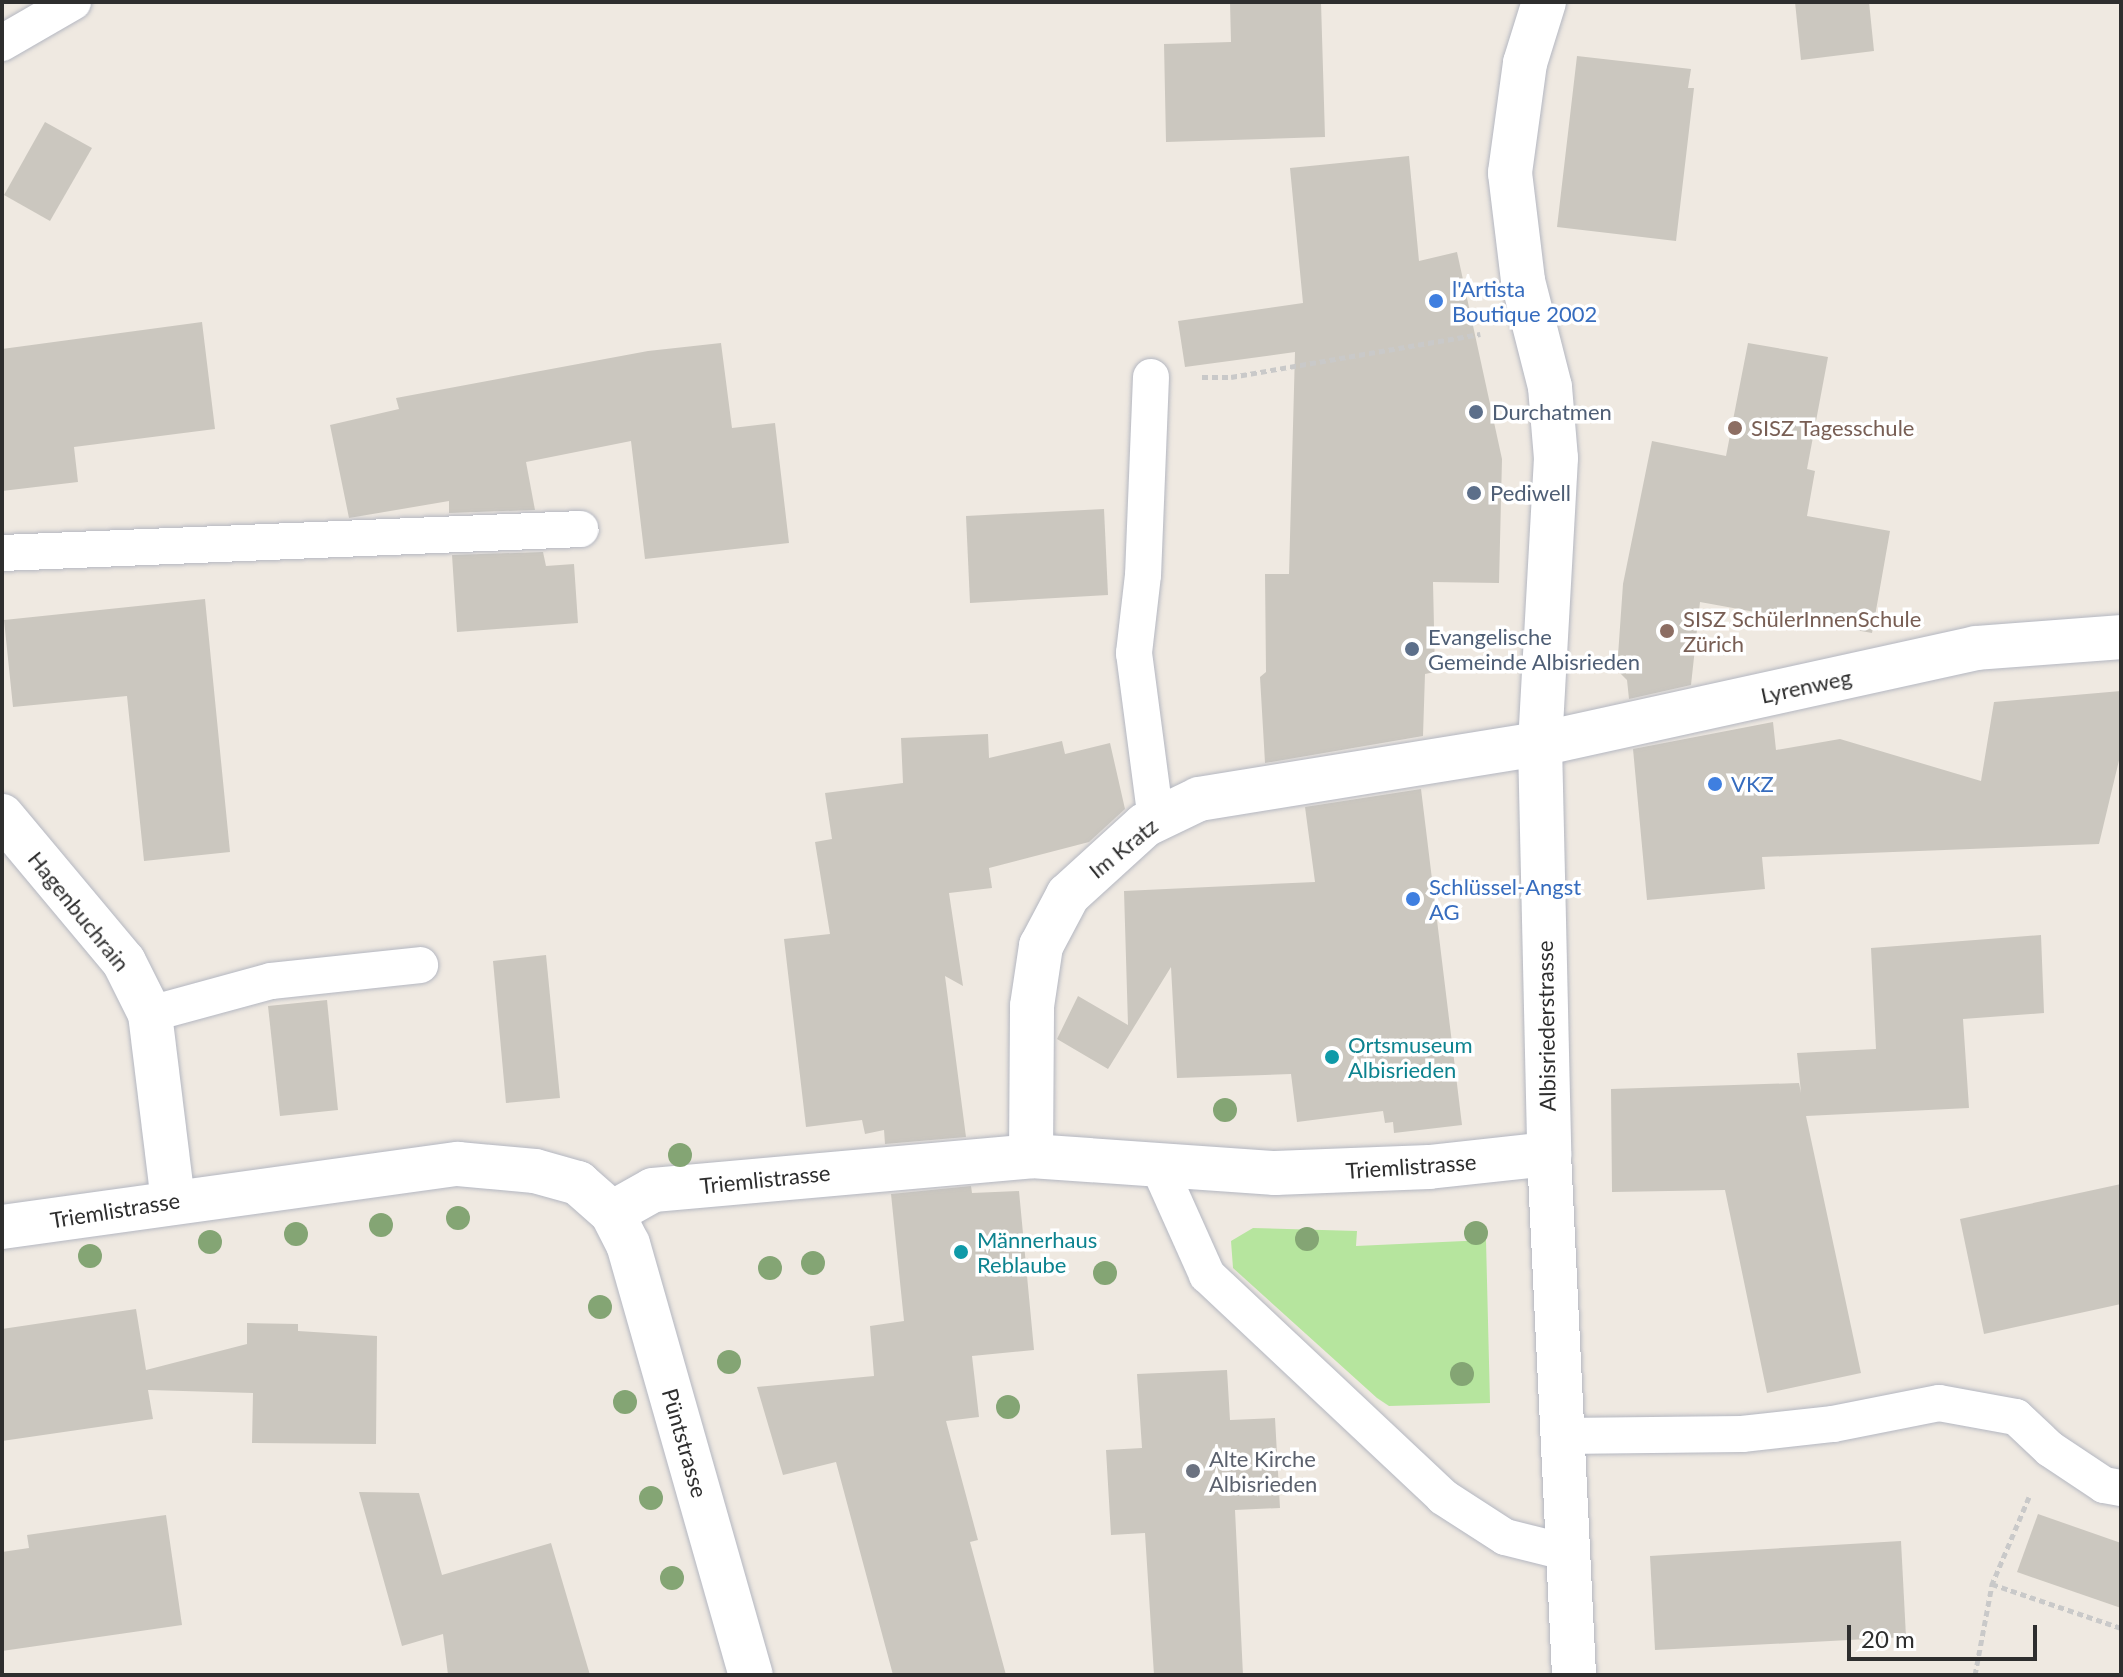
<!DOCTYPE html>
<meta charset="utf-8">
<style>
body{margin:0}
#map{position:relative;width:2123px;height:1677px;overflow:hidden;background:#efe9e1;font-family:Lato,sans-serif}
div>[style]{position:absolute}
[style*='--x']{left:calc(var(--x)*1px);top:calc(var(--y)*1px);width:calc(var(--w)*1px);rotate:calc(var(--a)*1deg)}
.green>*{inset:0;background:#b6e59e}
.building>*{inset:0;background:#cbc7bf}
.path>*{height:5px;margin-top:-2.5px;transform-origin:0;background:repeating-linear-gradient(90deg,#c9c9c9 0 6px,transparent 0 10px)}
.roads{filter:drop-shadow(0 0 2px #b4b7c1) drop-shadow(0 0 2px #b4b7c1)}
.lane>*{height:36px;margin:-18px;padding:0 18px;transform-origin:18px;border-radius:18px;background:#fff}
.street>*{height:44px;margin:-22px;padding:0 22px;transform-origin:22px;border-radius:22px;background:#fff}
.secondary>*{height:44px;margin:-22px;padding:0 22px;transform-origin:22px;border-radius:22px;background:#fff}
.trees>*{width:24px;height:24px;margin:-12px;border-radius:50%;background:#84a574}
.dots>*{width:22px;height:22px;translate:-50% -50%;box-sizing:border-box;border:4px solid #fff;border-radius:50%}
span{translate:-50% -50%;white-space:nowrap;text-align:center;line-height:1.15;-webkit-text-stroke:7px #fff;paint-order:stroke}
.shop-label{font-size:22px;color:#366cbe}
.left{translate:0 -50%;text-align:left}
.service-label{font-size:22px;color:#4e5e75}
.education-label{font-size:22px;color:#785e54}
.street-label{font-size:22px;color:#2e2e2e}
.culture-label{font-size:22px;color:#0d838f}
.worship-label{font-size:22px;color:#5b616d}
.frame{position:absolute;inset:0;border:4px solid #2e2e2e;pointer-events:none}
.scale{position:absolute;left:1847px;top:1625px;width:190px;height:36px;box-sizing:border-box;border:4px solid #2e2e2e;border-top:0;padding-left:10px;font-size:24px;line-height:28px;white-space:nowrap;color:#2e2e2e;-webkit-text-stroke:6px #fff;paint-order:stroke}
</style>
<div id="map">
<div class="green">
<div style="clip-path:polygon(1253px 1228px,1357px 1231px,1356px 1246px,1486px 1240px,1490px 1403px,1389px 1406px,1377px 1398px,1233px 1268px,1231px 1241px)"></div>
</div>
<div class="building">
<div style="clip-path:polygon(1230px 2px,1321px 2px,1325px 137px,1166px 142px,1164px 44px,1231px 42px)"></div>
<div style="clip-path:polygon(1795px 2px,1869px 2px,1874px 51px,1801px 60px)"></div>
<div style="clip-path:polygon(1577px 56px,1691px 69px,1688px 88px,1694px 88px,1676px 241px,1557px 227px)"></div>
<div style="clip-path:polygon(45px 122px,92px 148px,50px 221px,4px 195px)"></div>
<div style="clip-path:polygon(1409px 156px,1419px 261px,1457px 252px,1502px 459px,1499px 583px,1433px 582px,1435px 672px,1425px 674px,1423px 736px,1265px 763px,1260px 677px,1266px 672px,1265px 574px,1289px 574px,1295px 352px,1185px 367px,1178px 321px,1303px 303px,1290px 168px)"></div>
<div style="clip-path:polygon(202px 322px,215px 429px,74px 447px,78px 482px,2px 491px,2px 349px)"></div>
<div style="clip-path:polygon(721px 343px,732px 428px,775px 423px,789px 543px,645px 559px,631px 441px,526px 462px,535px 510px,449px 513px,449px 501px,349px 518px,330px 425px,399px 409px,396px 398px,648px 351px)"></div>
<div style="clip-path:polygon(1748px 343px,1828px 357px,1807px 469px,1815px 471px,1807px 516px,1890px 531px,1872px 633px,1700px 602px,1691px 685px,1629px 699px,1627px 680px,1617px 670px,1623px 584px,1652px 441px,1726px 456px)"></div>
<div style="clip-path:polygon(1104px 509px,1108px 595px,970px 603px,966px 516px)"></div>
<div style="clip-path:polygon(543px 552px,546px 566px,574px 564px,578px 623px,457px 632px,452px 555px)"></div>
<div style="clip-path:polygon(205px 599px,230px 852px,144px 861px,127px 696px,13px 707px,4px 620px)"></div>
<div style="clip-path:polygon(2121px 691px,2121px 752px,2099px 844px,1762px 857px,1765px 889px,1647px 900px,1633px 749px,1773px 722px,1776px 750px,1840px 739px,1981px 781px,1994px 702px)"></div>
<div style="clip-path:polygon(988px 734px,989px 758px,1062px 741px,1065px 754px,1110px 743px,1125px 809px,1089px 842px,989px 868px,992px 888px,949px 893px,963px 986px,945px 976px,966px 1137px,885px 1144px,884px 1130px,865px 1134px,862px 1120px,806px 1127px,784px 939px,830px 934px,815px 842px,832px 839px,825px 793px,903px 783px,901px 738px)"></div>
<div style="clip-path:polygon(1421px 789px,1462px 1125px,1394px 1133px,1393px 1122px,1385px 1123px,1383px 1111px,1297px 1122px,1291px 1074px,1177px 1078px,1171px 967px,1108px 1069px,1057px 1039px,1078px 996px,1128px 1025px,1124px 891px,1315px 882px,1305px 807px)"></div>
<div style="clip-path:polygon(2041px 935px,2044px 1013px,1963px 1019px,1969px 1108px,1806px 1116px,1861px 1373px,1767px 1393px,1725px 1190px,1612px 1192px,1611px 1089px,1799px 1083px,1801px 1093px,1797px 1053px,1876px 1049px,1871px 948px)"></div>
<div style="clip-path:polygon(546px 955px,560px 1098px,506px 1103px,493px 961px)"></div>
<div style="clip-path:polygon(327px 1000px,338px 1110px,280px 1116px,268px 1006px)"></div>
<div style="clip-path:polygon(2121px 1184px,2121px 1304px,1984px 1334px,1960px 1219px)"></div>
<div style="clip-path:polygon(971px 1186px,972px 1193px,1019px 1191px,1034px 1350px,972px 1356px,979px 1417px,946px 1421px,978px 1540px,970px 1542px,1006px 1675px,893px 1675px,836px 1462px,783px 1475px,757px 1387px,874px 1376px,870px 1326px,904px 1321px,891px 1194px)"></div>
<div style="clip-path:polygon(136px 1309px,146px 1370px,247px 1344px,247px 1323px,298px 1324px,298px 1331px,377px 1336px,376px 1444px,252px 1443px,253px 1393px,148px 1390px,153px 1419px,2px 1441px,2px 1329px)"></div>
<div style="clip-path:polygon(1227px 1370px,1230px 1420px,1275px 1418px,1280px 1508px,1235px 1510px,1243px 1675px,1154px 1675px,1145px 1533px,1111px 1535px,1106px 1450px,1142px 1448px,1137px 1374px)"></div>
<div style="clip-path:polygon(359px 1492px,419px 1493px,442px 1575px,551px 1543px,590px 1675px,448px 1675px,443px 1634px,402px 1646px)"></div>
<div style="clip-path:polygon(2038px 1514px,2121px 1543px,2121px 1608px,2017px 1572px)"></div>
<div style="clip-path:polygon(166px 1515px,182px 1625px,2px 1651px,2px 1552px,29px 1548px,27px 1535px)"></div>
<div style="clip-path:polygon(1901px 1541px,1906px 1637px,1655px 1650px,1650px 1556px)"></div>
</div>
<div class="path">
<div style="--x:1202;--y:377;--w:29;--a:0"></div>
<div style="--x:1231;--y:377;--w:253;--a:-9.8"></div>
<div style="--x:2029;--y:1497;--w:95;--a:113"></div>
<div style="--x:1992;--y:1584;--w:136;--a:18.8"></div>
<div style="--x:1975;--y:1675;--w:93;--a:-79.4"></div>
</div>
<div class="roads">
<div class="lane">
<div style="--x:2;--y:43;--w:82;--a:-30"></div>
<div style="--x:1151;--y:377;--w:198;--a:92.3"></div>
<div style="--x:1143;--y:575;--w:79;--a:96.6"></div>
<div style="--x:1134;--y:653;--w:168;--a:82.5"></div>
<div style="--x:2;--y:553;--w:579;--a:-2.37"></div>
<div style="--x:150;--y:1014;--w:125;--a:-15.3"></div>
<div style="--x:271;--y:981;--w:150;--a:-6.1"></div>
<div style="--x:1157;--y:1163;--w:123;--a:65.9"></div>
<div style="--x:1207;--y:1275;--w:324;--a:43.2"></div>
<div style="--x:1443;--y:1497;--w:74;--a:32.8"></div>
<div style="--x:1505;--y:1537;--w:66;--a:14"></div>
<div style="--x:1562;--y:1436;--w:180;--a:-0.6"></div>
<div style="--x:1742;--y:1434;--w:92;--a:-6.3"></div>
<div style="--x:1833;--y:1424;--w:108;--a:-11.2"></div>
<div style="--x:1939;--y:1403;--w:78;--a:10.3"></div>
<div style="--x:2016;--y:1417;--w:47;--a:43.3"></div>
<div style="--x:2050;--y:1449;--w:65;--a:33.7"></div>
<div style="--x:2104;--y:1485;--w:17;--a:10"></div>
</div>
<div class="street">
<div style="--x:2;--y:816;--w:190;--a:50.1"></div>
<div style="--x:124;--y:962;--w:58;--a:63.4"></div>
<div style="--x:150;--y:1014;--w:188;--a:83"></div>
<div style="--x:1031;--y:1156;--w:150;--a:-89.6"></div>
<div style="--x:1032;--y:1006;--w:61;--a:-81.5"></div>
<div style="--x:1041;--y:946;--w:58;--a:-62.1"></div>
<div style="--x:1068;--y:895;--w:104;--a:-42.3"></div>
<div style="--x:1145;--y:825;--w:60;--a:-25.7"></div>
<div style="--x:1199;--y:799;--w:345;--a:-9.2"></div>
<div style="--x:1540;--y:744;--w:446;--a:-12.4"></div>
<div style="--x:1976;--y:648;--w:145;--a:-4.3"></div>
<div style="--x:612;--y:1213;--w:47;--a:-29.3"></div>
<div style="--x:653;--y:1190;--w:380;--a:-5.1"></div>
<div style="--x:1031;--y:1156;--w:245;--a:4"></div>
<div style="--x:1275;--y:1173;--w:154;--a:-2.2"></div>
<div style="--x:1429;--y:1167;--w:121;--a:-6.2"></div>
</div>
<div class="secondary">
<div style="--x:1544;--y:2;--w:64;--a:107.3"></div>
<div style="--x:1525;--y:63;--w:111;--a:97.8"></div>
<div style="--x:1510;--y:173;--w:109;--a:83.1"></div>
<div style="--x:1523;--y:281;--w:109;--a:75.7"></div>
<div style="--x:1550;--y:387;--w:71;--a:85.2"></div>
<div style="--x:1556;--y:458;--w:286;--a:93.2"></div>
<div style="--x:1540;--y:744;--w:410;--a:88.7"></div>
<div style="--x:1549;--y:1154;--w:522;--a:87.25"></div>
<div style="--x:2;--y:1227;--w:460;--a:-7.9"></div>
<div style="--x:458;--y:1164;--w:77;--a:5.2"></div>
<div style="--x:535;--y:1171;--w:45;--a:15.6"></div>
<div style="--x:578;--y:1183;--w:45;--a:41.4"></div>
<div style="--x:612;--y:1213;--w:35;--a:63"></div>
<div style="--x:628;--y:1244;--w:448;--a:74.1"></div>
</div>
</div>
<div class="trees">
<div style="left:1225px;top:1110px"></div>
<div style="left:680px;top:1155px"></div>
<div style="left:458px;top:1218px"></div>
<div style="left:381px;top:1225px"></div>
<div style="left:1476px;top:1233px"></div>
<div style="left:296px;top:1234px"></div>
<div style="left:1307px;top:1239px"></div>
<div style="left:210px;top:1242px"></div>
<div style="left:90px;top:1256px"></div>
<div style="left:813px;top:1263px"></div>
<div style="left:770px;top:1268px"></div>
<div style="left:1105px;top:1273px"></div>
<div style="left:600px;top:1307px"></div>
<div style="left:729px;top:1362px"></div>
<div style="left:1462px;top:1374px"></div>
<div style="left:625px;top:1402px"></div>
<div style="left:1008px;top:1407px"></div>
<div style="left:651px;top:1498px"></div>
<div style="left:672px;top:1578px"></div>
</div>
<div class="dots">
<div style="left:1436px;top:301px;background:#3f7fe0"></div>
<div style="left:1476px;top:412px;background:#5c6f8a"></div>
<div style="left:1735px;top:428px;background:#8d6e63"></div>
<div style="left:1474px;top:493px;background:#5c6f8a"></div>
<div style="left:1667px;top:631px;background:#8d6e63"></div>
<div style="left:1412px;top:649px;background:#5c6f8a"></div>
<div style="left:1715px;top:784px;background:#3f7fe0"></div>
<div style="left:1413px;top:899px;background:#3f7fe0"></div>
<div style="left:1332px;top:1057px;background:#0f9aa8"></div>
<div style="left:961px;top:1252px;background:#0f9aa8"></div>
<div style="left:1193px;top:1471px;background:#6b7280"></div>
</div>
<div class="shop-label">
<span class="left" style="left:1452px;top:301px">l'Artista<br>Boutique 2002</span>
<span class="left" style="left:1731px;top:784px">VKZ</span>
<span class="left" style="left:1429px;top:899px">Schlüssel-Angst<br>AG</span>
</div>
<div class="service-label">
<span class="left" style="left:1492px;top:412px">Durchatmen</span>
<span class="left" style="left:1490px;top:493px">Pediwell</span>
<span class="left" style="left:1428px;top:649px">Evangelische<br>Gemeinde Albisrieden</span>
</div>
<div class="education-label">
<span class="left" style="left:1751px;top:428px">SISZ Tagesschule</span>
<span class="left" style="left:1683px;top:631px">SISZ SchülerInnenSchule<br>Zürich</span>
</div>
<div class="street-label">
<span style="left:1806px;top:686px;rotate:-12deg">Lyrenweg</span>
<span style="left:1123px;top:848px;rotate:-39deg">Im Kratz</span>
<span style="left:79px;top:911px;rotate:51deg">Hagenbuchrain</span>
<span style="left:1546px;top:1026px;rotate:-91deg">Albisriederstrasse</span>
<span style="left:1411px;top:1166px;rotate:-4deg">Triemlistrasse</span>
<span style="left:765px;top:1179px;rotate:-6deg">Triemlistrasse</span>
<span style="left:115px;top:1210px;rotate:-9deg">Triemlistrasse</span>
<span style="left:685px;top:1443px;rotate:74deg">Püntstrasse</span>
</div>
<div class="culture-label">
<span class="left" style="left:1348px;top:1057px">Ortsmuseum<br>Albisrieden</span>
<span class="left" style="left:977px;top:1252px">Männerhaus<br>Reblaube</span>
</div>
<div class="worship-label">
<span class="left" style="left:1209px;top:1471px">Alte Kirche<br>Albisrieden</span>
</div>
<div class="frame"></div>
<div class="scale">20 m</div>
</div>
